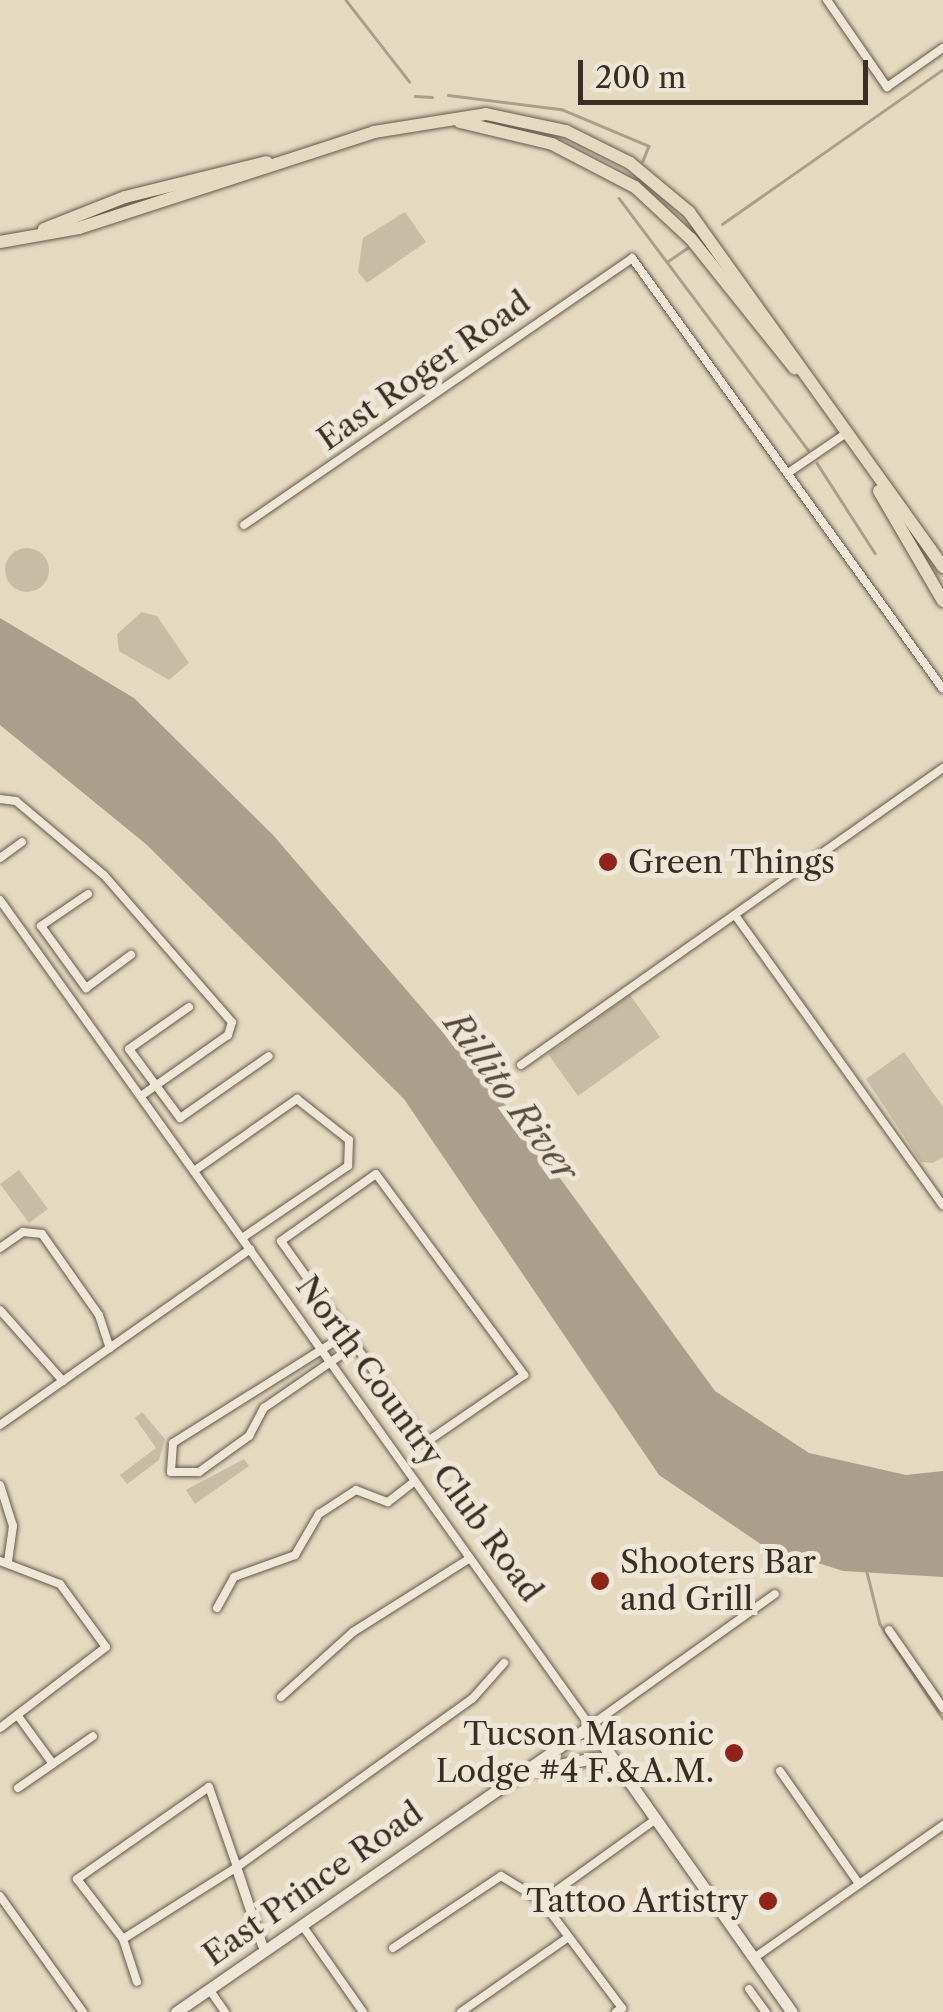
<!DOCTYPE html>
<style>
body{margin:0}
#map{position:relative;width:943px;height:2012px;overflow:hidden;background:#e5d9c0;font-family:"Libre Caslon Text",serif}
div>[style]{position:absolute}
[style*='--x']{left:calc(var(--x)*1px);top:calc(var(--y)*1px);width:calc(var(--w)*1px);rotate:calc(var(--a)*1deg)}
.green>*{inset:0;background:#c8bca5}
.round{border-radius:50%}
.water>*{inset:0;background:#ab9f8b}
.stream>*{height:2.5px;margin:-1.25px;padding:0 1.25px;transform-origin:1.25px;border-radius:1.25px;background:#ab9f8b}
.roads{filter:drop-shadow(0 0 2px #65584b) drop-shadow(0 0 2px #65584b)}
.street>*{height:8px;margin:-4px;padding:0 4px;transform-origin:4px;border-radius:4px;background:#eee6d6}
.secondary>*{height:11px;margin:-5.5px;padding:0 5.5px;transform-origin:5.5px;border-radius:5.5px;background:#eee6d6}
.primary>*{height:12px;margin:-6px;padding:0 6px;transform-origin:6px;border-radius:6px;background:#e5d9c0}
.dots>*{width:28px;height:28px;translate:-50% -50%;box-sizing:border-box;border:5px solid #eee6d6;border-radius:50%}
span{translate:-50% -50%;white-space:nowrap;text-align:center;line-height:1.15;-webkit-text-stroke:10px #eee6d6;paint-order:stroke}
.street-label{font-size:32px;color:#3a2d24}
.poi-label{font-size:32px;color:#3a2d24}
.left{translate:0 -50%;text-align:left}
.right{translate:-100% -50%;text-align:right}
.water-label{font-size:35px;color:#564a3e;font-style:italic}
.scale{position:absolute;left:578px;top:60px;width:290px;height:45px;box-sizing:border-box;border:5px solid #3a2d24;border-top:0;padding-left:12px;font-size:30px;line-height:35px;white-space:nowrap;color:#3a2d24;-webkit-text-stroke:8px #eee6d6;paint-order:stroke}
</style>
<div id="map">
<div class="green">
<div style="clip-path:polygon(405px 212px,426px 242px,367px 283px,358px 272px,363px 238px)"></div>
<div class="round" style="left:5px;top:548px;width:44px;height:44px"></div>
<div style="clip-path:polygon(142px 612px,157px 616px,189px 663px,169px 680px,119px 651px,117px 634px)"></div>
<div style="clip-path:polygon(630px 995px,660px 1037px,578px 1096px,548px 1054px)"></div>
<div style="clip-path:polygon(904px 1052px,943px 1107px,943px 1157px,933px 1163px,921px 1162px,866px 1079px)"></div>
<div style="clip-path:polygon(19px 1170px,48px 1209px,29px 1223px,0 1184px)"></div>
<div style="clip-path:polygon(142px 1412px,165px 1439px,159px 1460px,127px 1484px,120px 1475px,156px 1448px,135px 1418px)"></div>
<div style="clip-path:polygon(244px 1459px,249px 1466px,195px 1504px,186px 1490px)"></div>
</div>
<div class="water">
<div style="clip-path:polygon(0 618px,134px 698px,273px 835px,514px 1115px,715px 1391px,809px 1453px,906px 1475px,943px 1471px,943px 1577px,843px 1571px,762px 1545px,659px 1475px,404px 1099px,147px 845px,0 725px)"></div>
</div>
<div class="stream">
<div style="--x:346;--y:0;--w:103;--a:52.1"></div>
<div style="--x:448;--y:95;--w:114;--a:7.1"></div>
<div style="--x:561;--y:109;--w:95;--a:22.8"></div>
<div style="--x:649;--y:146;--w:16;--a:112"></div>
<div style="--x:415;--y:96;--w:17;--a:3"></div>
<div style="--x:619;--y:198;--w:315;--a:53.1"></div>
<div style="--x:722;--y:224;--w:270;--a:-35"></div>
<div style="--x:668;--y:261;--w:23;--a:-34"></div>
<div style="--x:817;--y:463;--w:107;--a:57.2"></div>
<div style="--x:867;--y:1572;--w:54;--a:76"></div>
<div style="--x:880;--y:1624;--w:114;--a:56.4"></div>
</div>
<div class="roads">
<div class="street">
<div style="--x:827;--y:0;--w:106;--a:55.4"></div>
<div style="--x:887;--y:87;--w:68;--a:-34.9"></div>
<div style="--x:788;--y:473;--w:65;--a:-34.4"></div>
<div style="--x:244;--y:525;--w:471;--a:-34.5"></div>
<div style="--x:632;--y:258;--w:531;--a:54.19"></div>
<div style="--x:0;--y:799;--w:16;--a:7"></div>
<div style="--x:16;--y:801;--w:115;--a:40.1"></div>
<div style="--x:104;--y:875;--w:195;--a:49"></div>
<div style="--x:232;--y:1022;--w:14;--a:107"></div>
<div style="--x:228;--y:1035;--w:106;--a:145"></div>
<div style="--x:0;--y:858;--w:27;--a:-36"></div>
<div style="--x:88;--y:894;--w:57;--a:145.8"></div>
<div style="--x:41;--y:926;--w:77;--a:54"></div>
<div style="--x:86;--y:988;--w:56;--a:-36.3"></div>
<div style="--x:0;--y:900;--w:1015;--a:54.46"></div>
<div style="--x:590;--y:1726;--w:227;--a:-35.5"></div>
<div style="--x:735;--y:915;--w:357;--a:54.4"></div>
<div style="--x:189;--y:1007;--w:73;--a:145"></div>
<div style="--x:129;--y:1049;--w:86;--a:53.5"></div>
<div style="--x:180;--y:1118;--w:108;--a:-34.9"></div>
<div style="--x:521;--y:1065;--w:516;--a:-35.14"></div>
<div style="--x:194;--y:1171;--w:126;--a:-35"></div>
<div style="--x:297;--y:1099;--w:66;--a:38.3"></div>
<div style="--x:349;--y:1140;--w:26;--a:92"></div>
<div style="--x:348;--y:1166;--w:128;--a:145.8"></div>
<div style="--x:376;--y:1174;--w:250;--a:53.6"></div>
<div style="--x:524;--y:1375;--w:120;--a:145.5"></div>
<div style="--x:425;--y:1443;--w:248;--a:-125.5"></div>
<div style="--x:281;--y:1241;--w:116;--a:-35.2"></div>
<div style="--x:0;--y:1248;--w:28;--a:-35"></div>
<div style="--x:23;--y:1232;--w:19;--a:6"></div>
<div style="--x:42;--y:1234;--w:99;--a:54.9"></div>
<div style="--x:99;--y:1315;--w:35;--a:72"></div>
<div style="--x:0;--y:1310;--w:95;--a:48.4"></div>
<div style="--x:345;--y:1335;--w:203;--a:147.9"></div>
<div style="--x:173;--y:1443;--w:29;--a:94"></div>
<div style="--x:171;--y:1472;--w:28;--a:0"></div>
<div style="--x:199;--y:1472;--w:62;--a:-35.8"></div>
<div style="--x:249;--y:1436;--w:32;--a:-62"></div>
<div style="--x:264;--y:1408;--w:109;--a:-34.6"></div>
<div style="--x:0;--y:1425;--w:306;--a:-35.1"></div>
<div style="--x:0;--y:1485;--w:43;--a:72.4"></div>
<div style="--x:13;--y:1526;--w:36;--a:98"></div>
<div style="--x:0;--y:1561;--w:64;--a:21"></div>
<div style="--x:60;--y:1584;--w:78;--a:53.9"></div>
<div style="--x:106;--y:1647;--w:133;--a:142.6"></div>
<div style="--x:217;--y:1608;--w:35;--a:-61"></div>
<div style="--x:234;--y:1577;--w:65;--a:-19.8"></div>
<div style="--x:295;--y:1555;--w:48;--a:-59.7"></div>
<div style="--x:319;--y:1514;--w:44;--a:-33"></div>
<div style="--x:356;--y:1490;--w:34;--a:21"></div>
<div style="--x:388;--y:1502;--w:34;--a:-38"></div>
<div style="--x:889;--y:1630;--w:95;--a:55.3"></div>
<div style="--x:281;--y:1697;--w:97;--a:-42.1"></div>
<div style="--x:353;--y:1632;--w:138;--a:-32.3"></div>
<div style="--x:18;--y:1716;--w:59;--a:53.9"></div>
<div style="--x:780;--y:1771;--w:138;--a:55"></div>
<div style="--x:18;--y:1788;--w:91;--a:-34.7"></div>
<div style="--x:237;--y:1872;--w:78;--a:71.3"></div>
<div style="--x:0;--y:1896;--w:143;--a:54.4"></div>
<div style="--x:542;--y:1901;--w:134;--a:53.2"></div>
<div style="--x:622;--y:2008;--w:7;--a:146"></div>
<div style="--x:302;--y:1925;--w:106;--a:55"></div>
<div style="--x:123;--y:1939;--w:45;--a:72"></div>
<div style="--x:393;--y:1948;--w:130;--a:-33.7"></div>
<div style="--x:501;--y:1876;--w:48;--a:31.4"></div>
<div style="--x:542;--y:1901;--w:140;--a:-35.7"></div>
<div style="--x:265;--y:1951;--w:89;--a:-108.4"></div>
<div style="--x:237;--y:1867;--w:85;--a:-109.3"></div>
<div style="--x:209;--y:1787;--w:161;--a:145.1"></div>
<div style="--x:77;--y:1879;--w:76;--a:52.5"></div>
<div style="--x:123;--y:1939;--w:135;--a:-32.3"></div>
<div style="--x:237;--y:1867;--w:290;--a:-35.6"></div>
<div style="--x:473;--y:1698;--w:47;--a:-48.5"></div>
<div style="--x:754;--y:1958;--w:231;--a:-35.1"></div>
<div style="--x:209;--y:1989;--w:28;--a:55"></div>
<div style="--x:749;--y:1989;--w:29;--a:54"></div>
<div style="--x:461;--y:2012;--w:129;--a:-34.9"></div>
</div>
<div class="secondary">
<div style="--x:534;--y:1770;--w:60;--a:-11.5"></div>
<div style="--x:593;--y:1758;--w:31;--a:27"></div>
<div style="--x:176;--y:2012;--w:503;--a:-34.64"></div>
<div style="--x:590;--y:1726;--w:350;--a:54.8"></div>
</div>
<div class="primary">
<div style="--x:460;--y:122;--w:95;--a:13.4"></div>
<div style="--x:552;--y:144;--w:93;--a:27.4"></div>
<div style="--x:635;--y:187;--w:76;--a:42.9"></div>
<div style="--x:691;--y:239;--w:166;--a:51.3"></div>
<div style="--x:44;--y:229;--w:87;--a:-21.6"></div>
<div style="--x:125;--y:197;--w:146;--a:-13.8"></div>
<div style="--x:0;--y:242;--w:80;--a:-10"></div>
<div style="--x:79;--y:228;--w:310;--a:-18"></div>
<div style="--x:374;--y:132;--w:113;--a:-9.1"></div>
<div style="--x:486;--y:114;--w:82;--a:12"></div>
<div style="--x:566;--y:131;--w:72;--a:26.6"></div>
<div style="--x:630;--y:163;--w:77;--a:39.7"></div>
<div style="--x:689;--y:212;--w:437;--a:54.4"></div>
<div style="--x:879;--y:491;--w:127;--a:59.8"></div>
</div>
</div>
<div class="dots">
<div style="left:608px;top:862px;background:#8f2418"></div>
<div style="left:600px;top:1581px;background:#8f2418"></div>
<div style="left:734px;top:1753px;background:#8f2418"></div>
<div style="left:768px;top:1901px;background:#8f2418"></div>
</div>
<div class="street-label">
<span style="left:424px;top:371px;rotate:-35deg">East Roger Road</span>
<span style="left:419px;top:1439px;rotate:54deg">North Country Club Road</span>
<span style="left:313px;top:1884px;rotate:-35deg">East Prince Road</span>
</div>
<div class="poi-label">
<span class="left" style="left:628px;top:862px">Green Things</span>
<span class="left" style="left:620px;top:1581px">Shooters Bar<br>and Grill</span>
<span class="right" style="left:714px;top:1753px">Tucson Masonic<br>Lodge #4 F.&amp;A.M.</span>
<span class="right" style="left:748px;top:1901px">Tattoo Artistry</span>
</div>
<div class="water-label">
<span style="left:511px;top:1097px;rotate:54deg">Rillito River</span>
</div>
<div class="scale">200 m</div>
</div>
